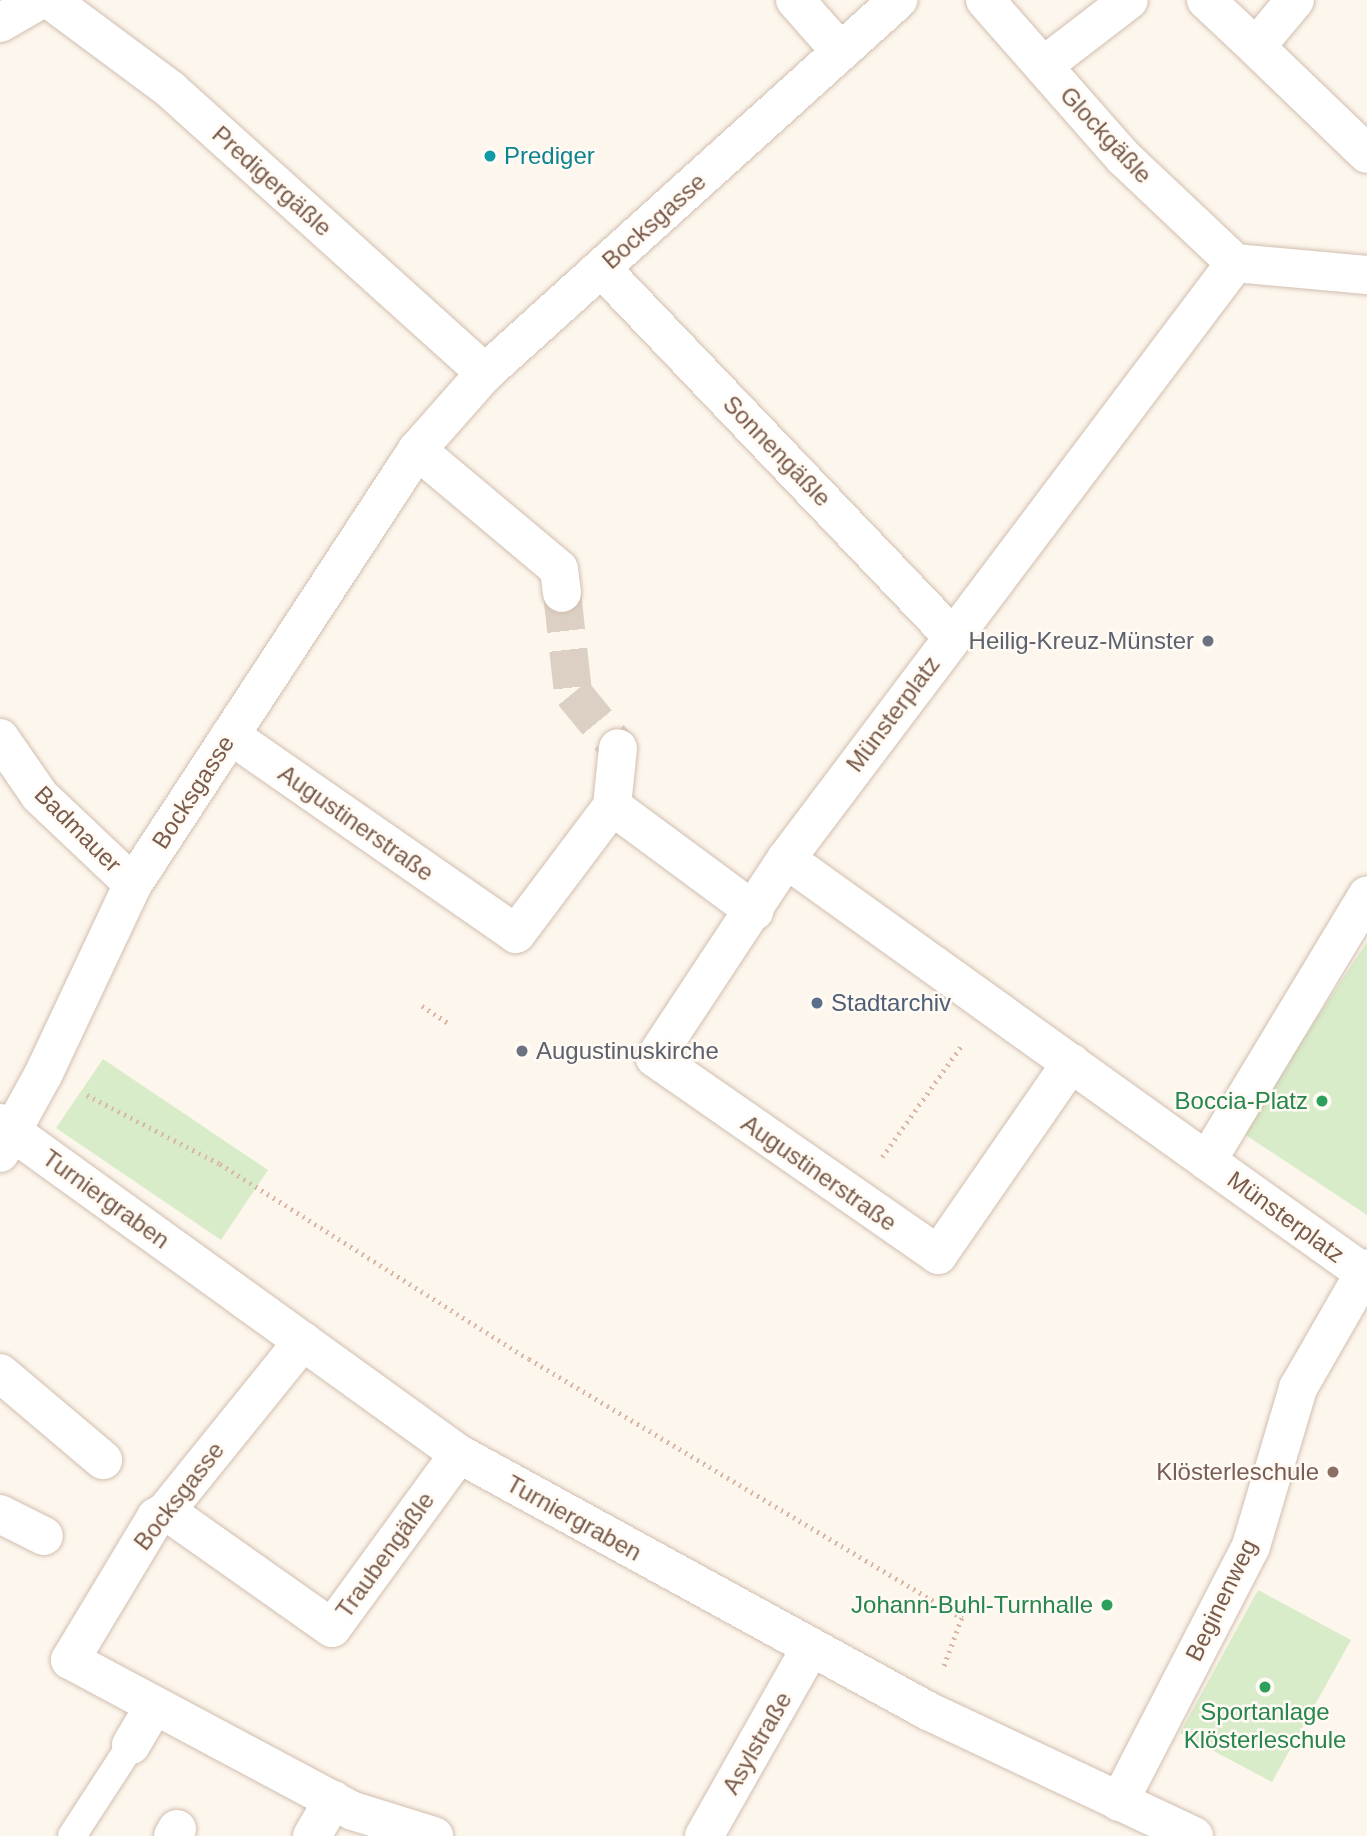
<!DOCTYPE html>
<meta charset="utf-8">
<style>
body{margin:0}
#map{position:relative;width:1367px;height:1836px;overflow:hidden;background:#fdf6ec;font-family:Helvetica,sans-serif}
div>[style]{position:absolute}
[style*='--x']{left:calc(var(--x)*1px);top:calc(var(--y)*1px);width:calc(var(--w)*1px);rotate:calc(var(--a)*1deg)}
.green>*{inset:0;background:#d8ecc9}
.street-tunnel>*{height:38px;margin-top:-19px;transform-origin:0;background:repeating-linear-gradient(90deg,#dcd0c4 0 38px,transparent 0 57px)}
.path>*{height:4.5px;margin-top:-2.25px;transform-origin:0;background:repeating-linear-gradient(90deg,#d9b8a5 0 2px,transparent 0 7px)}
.roads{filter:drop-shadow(0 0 2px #d1beb0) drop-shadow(0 0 2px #d1beb0)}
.lane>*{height:28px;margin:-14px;padding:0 14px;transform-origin:14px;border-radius:14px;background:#fff}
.street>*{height:38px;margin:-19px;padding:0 19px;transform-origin:19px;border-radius:19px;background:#fff}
.dots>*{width:19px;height:19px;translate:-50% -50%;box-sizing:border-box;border:4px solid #fffaf3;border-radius:50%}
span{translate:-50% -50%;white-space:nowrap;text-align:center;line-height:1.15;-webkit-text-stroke:5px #fffaf3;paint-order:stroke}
.street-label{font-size:24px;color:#7a5c4d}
.culture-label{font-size:24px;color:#0d838f}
.left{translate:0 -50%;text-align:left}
.worship-label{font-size:24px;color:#5b616d}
.right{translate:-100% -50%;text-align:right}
.service-label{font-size:24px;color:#4e5e75}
.leisure-label{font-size:24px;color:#27864d}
.education-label{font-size:24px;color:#785e54}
</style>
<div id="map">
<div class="green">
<div style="clip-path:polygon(1367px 942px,1367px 1215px,1241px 1132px)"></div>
<div style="clip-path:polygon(103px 1059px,268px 1170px,221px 1240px,56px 1128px)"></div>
<div style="clip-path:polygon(1258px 1590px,1351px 1640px,1272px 1782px,1180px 1733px)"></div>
</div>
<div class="street-tunnel">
<div style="--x:562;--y:593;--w:101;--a:83.7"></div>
<div style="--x:573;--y:693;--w:71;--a:50.7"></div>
</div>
<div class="path">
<div style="--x:422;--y:1006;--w:35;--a:33"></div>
<div style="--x:87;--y:1095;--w:150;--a:27.4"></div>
<div style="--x:220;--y:1164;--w:365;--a:32.3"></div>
<div style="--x:529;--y:1359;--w:505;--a:30.89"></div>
<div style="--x:962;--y:1618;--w:52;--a:110.2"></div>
<div style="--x:882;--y:1157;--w:138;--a:-54.5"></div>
</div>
<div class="roads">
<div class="lane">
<div style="--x:72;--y:1836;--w:108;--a:-57"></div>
</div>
<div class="street">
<div style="--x:50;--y:0;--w:151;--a:36.6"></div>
<div style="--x:171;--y:90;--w:423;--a:42"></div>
<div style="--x:795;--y:0;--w:69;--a:48.5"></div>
<div style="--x:985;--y:0;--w:210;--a:48.7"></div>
<div style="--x:1124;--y:158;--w:153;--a:43.4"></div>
<div style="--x:1206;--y:0;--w:69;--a:43.2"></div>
<div style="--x:1295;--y:0;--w:61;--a:129.7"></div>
<div style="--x:1256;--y:47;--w:154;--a:43.9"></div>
<div style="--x:0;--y:23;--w:46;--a:-29.9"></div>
<div style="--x:1043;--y:66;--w:108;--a:-37.5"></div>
<div style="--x:601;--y:268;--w:509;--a:46.35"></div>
<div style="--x:1367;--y:275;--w:133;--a:-174.8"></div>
<div style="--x:1235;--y:263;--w:746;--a:126.99"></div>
<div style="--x:786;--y:859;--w:518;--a:35.65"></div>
<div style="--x:1207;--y:1161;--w:310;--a:-58.9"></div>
<div style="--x:417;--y:450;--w:185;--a:40"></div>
<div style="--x:559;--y:569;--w:24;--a:83"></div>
<div style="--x:230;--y:735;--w:348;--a:34.8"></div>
<div style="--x:516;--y:934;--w:160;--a:-53.1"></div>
<div style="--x:612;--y:806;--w:177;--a:36.5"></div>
<div style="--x:0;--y:738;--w:70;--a:55.4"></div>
<div style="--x:40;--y:796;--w:128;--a:43.4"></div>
<div style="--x:612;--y:806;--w:58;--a:-84.1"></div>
<div style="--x:786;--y:859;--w:238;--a:123.4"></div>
<div style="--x:655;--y:1058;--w:345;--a:34.8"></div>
<div style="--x:938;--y:1255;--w:234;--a:-55.3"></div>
<div style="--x:0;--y:1123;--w:566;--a:35.8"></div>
<div style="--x:459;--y:1454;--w:535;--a:28.72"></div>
<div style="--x:928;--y:1711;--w:294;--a:25.2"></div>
<div style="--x:0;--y:1153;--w:91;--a:-61.2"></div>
<div style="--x:44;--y:1073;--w:209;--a:-64.8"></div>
<div style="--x:133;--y:884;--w:519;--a:-56.8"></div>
<div style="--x:417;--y:450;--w:103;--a:-48.6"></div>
<div style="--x:485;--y:373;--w:557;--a:-42.09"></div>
<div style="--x:1207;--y:1161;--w:193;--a:35.5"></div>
<div style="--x:303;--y:1341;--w:218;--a:128.9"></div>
<div style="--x:166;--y:1511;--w:12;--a:149"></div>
<div style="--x:156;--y:1517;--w:167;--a:121"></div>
<div style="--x:70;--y:1660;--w:321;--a:28.1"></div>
<div style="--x:353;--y:1811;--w:85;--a:17.2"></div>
<div style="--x:0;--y:1373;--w:135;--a:40.2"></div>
<div style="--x:166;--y:1511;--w:203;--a:35.2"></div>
<div style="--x:332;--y:1628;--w:215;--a:-53.9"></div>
<div style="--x:0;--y:1514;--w:49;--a:26.6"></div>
<div style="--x:131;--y:1745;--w:45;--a:-59.5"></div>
<div style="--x:1119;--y:1802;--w:288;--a:-62.7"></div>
<div style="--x:1251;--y:1546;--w:165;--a:-73.4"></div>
<div style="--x:1298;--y:1388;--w:138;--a:-60.1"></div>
<div style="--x:173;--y:1836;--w:8;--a:-60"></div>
<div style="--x:312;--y:1836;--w:42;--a:-59.7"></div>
<div style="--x:704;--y:1836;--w:215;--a:-60.5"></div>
</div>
</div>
<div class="dots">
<div style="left:490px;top:156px;background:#0f9aa8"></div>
<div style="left:1208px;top:641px;background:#6b7280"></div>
<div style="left:817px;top:1003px;background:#5c6f8a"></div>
<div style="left:522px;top:1051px;background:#6b7280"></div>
<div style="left:1322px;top:1101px;background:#2e9e5b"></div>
<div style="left:1333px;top:1472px;background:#8d6e63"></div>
<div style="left:1107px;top:1605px;background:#2e9e5b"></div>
<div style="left:1265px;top:1687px;background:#2e9e5b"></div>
</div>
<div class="street-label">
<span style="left:1106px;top:135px;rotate:47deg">Glockgäßle</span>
<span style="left:272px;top:181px;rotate:42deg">Predigergäßle</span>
<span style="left:654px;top:221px;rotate:-42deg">Bocksgasse</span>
<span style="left:777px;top:451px;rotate:46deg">Sonnengäßle</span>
<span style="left:893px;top:714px;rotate:-53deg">Münsterplatz</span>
<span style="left:193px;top:792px;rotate:-57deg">Bocksgasse</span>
<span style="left:356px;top:823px;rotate:35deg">Augustinerstraße</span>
<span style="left:78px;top:829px;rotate:45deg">Badmauer</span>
<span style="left:819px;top:1173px;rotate:35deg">Augustinerstraße</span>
<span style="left:106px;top:1199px;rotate:36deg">Turniergraben</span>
<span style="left:1286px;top:1217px;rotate:36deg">Münsterplatz</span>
<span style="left:179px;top:1496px;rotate:-52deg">Bocksgasse</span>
<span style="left:574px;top:1518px;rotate:29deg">Turniergraben</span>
<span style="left:385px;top:1555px;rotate:-54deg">Traubengäßle</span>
<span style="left:1221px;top:1600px;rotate:-64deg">Beginenweg</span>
<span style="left:757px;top:1743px;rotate:-60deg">Asylstraße</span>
</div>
<div class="culture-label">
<span class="left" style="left:504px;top:156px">Prediger</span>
</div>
<div class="worship-label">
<span class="right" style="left:1194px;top:641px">Heilig-Kreuz-Münster</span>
<span class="left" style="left:536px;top:1051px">Augustinuskirche</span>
</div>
<div class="service-label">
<span class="left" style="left:831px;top:1003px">Stadtarchiv</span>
</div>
<div class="leisure-label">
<span class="right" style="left:1308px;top:1101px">Boccia-Platz</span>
<span class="right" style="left:1093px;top:1605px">Johann-Buhl-Turnhalle</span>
<span style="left:1265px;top:1726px">Sportanlage<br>Klösterleschule</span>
</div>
<div class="education-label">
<span class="right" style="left:1319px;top:1472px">Klösterleschule</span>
</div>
</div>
